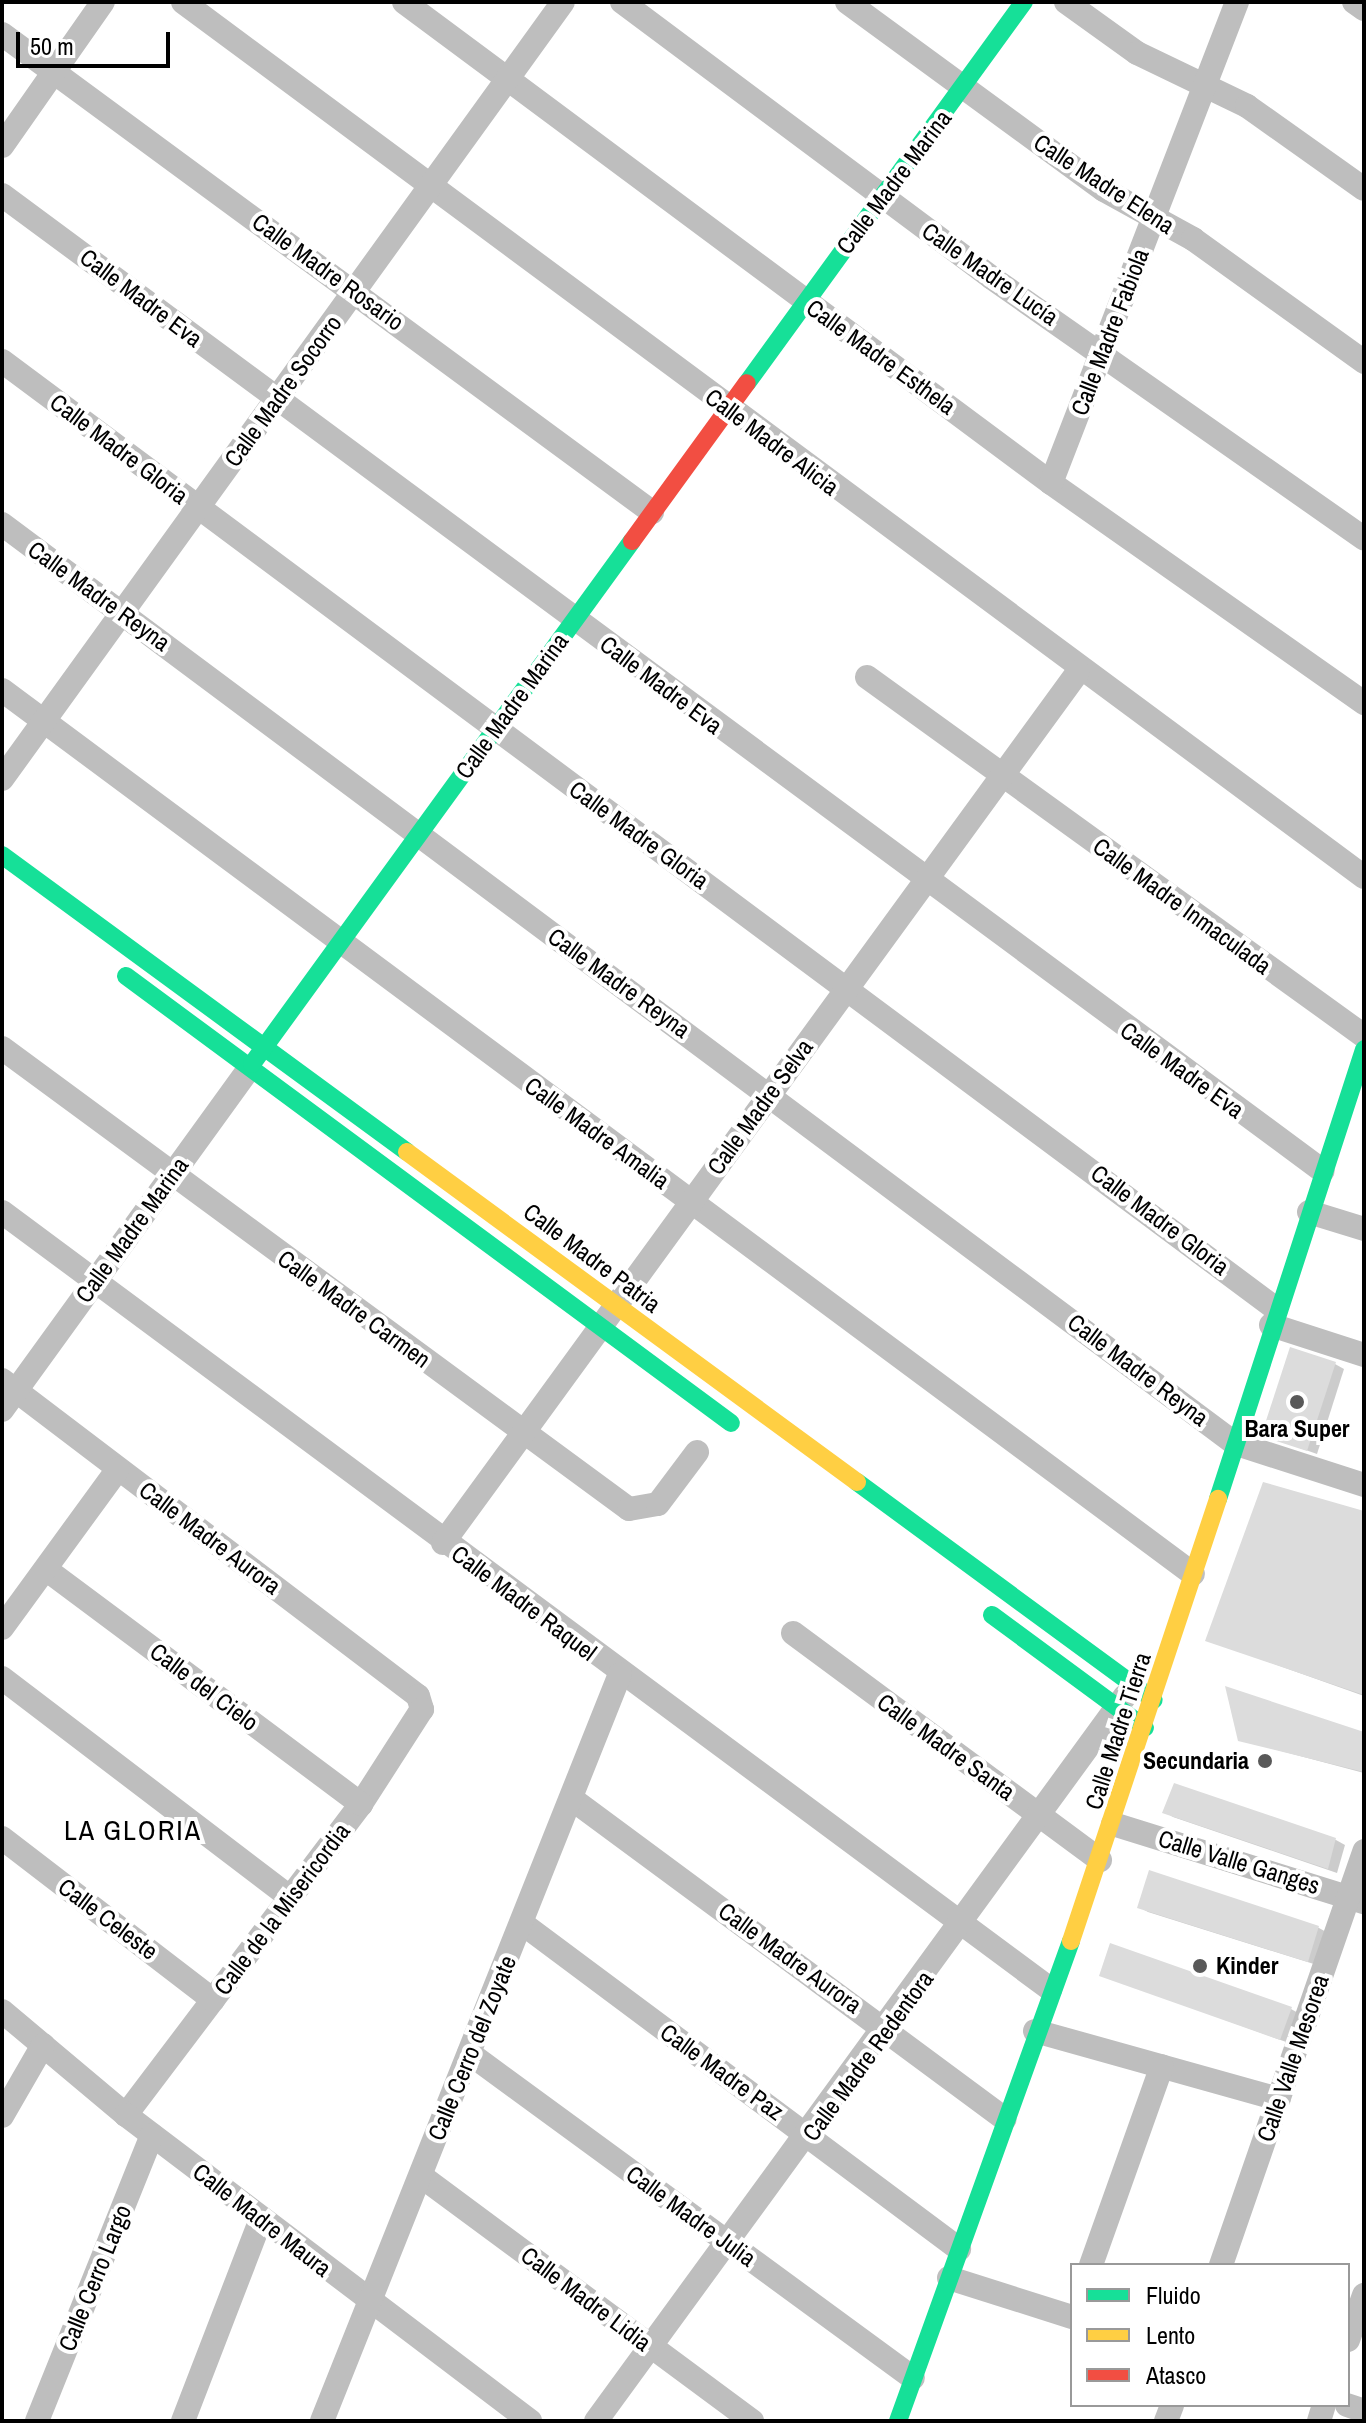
<!DOCTYPE html>
<meta charset="utf-8">
<style>
body{margin:0}
#map{position:relative;width:1366px;height:2423px;overflow:hidden;background:#fff;font-family:"Archivo Narrow",sans-serif}
div>[style]{position:absolute}
[style*='--x']{left:calc(var(--x)*1px);top:calc(var(--y)*1px);width:calc(var(--w)*1px);rotate:calc(var(--a)*1deg)}
.shadow>*{inset:0;background:#0003}
.building>*{inset:0;background:#dcdcdc}
.street>*{height:24px;margin:-12px;padding:0 12px;transform-origin:12px;border-radius:12px;background:#bebebe}
.fast>*{height:18px;margin:-9px;padding:0 9px;transform-origin:9px;border-radius:9px;background:#16e098}
.slow>*{height:18px;margin:-9px;padding:0 9px;transform-origin:9px;border-radius:9px;background:#ffcf43}
.jam>*{height:18px;margin:-9px;padding:0 9px;transform-origin:9px;border-radius:9px;background:#f24e42}
.dots>*{width:22px;height:22px;translate:-50% -50%;box-sizing:border-box;border:4px solid #fff;border-radius:50%}
span{translate:-50% -50%;white-space:nowrap;text-align:center;line-height:1.15;-webkit-text-stroke:8px #fff;paint-order:stroke}
.street-label{font-size:24px;color:#000}
.poi-label{font-size:24px;color:#000;font-weight:700}
.right{translate:-100% -50%;text-align:right}
.left{translate:0 -50%;text-align:left}
.quarter-label{font-size:28px;color:#000;letter-spacing:2px}
.frame{position:absolute;inset:0;border:4px solid #000;pointer-events:none}
.legend{position:absolute;left:1070px;top:2263px;width:280px;height:144px;box-sizing:border-box;background:#fff;border:2px solid #999;margin:0;padding:10px 14px;list-style:none;font-size:24px;color:#000}
.legend li{display:flex;align-items:center;gap:16px;height:40px}
.legend b{width:40px;border:2px solid #999}
.scale{position:absolute;left:16px;top:32px;width:154px;height:36px;box-sizing:border-box;border:4px solid #000;border-top:0;padding-left:10px;font-size:24px;line-height:28px;white-space:nowrap;color:#000;-webkit-text-stroke:6px #fff;paint-order:stroke}
</style>
<div id="map">
<div class="shadow">
<div style="clip-path:polygon(1335px 1364px,1344px 1369px,1317px 1454px,1263px 1435px)"></div>
<div style="clip-path:polygon(1364px 1513px,1364px 1696px,1207px 1640px)"></div>
<div style="clip-path:polygon(1364px 1735px,1364px 1773px,1240px 1740px)"></div>
<div style="clip-path:polygon(1175px 1785px,1336px 1840px,1345px 1845px,1337px 1873px,1173px 1817px,1165px 1812px)"></div>
<div style="clip-path:polygon(1150px 1872px,1319px 1928px,1328px 1933px,1317px 1965px,1148px 1912px,1139px 1907px)"></div>
<div style="clip-path:polygon(1101px 1975px,1291px 2009px,1300px 2014px,1289px 2043px)"></div>
</div>
<div class="building">
<div style="clip-path:polygon(1290px 1347px,1336px 1362px,1307px 1451px,1261px 1436px)"></div>
<div style="clip-path:polygon(1263px 1482px,1364px 1511px,1364px 1695px,1205px 1641px)"></div>
<div style="clip-path:polygon(1225px 1686px,1364px 1732px,1364px 1772px,1238px 1741px)"></div>
<div style="clip-path:polygon(1174px 1783px,1336px 1838px,1328px 1869px,1162px 1813px)"></div>
<div style="clip-path:polygon(1149px 1870px,1319px 1926px,1308px 1962px,1137px 1908px)"></div>
<div style="clip-path:polygon(1110px 1943px,1292px 2007px,1280px 2040px,1099px 1976px)"></div>
</div>
<div class="street">
<div style="--x:183;--y:2;--w:1470;--a:36.53"></div>
<div style="--x:404;--y:2;--w:806;--a:36.63"></div>
<div style="--x:1051;--y:483;--w:383;--a:35.1"></div>
<div style="--x:622;--y:2;--w:462;--a:36.7"></div>
<div style="--x:992;--y:278;--w:454;--a:35"></div>
<div style="--x:847;--y:2;--w:318;--a:36.2"></div>
<div style="--x:1104;--y:190;--w:102;--a:28.8"></div>
<div style="--x:1193;--y:239;--w:211;--a:35.7"></div>
<div style="--x:1066;--y:2;--w:87;--a:35.7"></div>
<div style="--x:1137;--y:53;--w:122;--a:25.7"></div>
<div style="--x:1247;--y:106;--w:143;--a:35.4"></div>
<div style="--x:1354;--y:2;--w:12;--a:35"></div>
<div style="--x:2;--y:34;--w:807;--a:36.33"></div>
<div style="--x:2;--y:146;--w:176;--a:-55"></div>
<div style="--x:2;--y:195;--w:1642;--a:36.46"></div>
<div style="--x:2;--y:361;--w:1588;--a:36.65"></div>
<div style="--x:1051;--y:483;--w:516;--a:-68.86"></div>
<div style="--x:2;--y:524;--w:1537;--a:36.72"></div>
<div style="--x:1234;--y:1443;--w:137;--a:17.9"></div>
<div style="--x:867;--y:677;--w:613;--a:35.84"></div>
<div style="--x:2;--y:690;--w:1483;--a:36.58"></div>
<div style="--x:2;--y:779;--w:958;--a:-54.17"></div>
<div style="--x:2;--y:1048;--w:778;--a:36.33"></div>
<div style="--x:629;--y:1509;--w:29;--a:-10"></div>
<div style="--x:658;--y:1504;--w:65;--a:-53.1"></div>
<div style="--x:2;--y:1212;--w:1305;--a:36.55"></div>
<div style="--x:1309;--y:1212;--w:58;--a:17.2"></div>
<div style="--x:1271;--y:1325;--w:98;--a:17.9"></div>
<div style="--x:2;--y:1380;--w:522;--a:37.22"></div>
<div style="--x:418;--y:1696;--w:14;--a:73"></div>
<div style="--x:422;--y:1709;--w:113;--a:122.7"></div>
<div style="--x:361;--y:1804;--w:390;--a:127.1"></div>
<div style="--x:2;--y:1410;--w:421;--a:-54.1"></div>
<div style="--x:443;--y:1543;--w:1078;--a:-53.91"></div>
<div style="--x:47;--y:1570;--w:392;--a:36.7"></div>
<div style="--x:2;--y:1628;--w:197;--a:-53.9"></div>
<div style="--x:793;--y:1633;--w:382;--a:36.5"></div>
<div style="--x:2;--y:1678;--w:361;--a:37.3"></div>
<div style="--x:572;--y:1799;--w:538;--a:36.47"></div>
<div style="--x:1113;--y:1824;--w:263;--a:17.3"></div>
<div style="--x:2;--y:1838;--w:266;--a:37.5"></div>
<div style="--x:523;--y:1924;--w:544;--a:36.7"></div>
<div style="--x:2;--y:2011;--w:162;--a:40"></div>
<div style="--x:126;--y:2115;--w:507;--a:37.14"></div>
<div style="--x:1035;--y:2031;--w:253;--a:15.6"></div>
<div style="--x:469;--y:2053;--w:550;--a:36.2"></div>
<div style="--x:2;--y:2116;--w:82;--a:-60"></div>
<div style="--x:421;--y:2176;--w:412;--a:36.5"></div>
<div style="--x:1091;--y:2265;--w:211;--a:-70.4"></div>
<div style="--x:1221;--y:2265;--w:438;--a:-70.9"></div>
<div style="--x:949;--y:2278;--w:129;--a:17.6"></div>
<div style="--x:1348;--y:2340;--w:48;--a:-70.4"></div>
<div style="--x:1347;--y:2405;--w:18;--a:19"></div>
<div style="--x:37;--y:2421;--w:308;--a:-68.1"></div>
<div style="--x:183;--y:2421;--w:217;--a:-68.9"></div>
<div style="--x:322;--y:2421;--w:804;--a:-68.25"></div>
<div style="--x:596;--y:2421;--w:897;--a:-53.88"></div>
<div style="--x:1166;--y:2421;--w:17;--a:-69"></div>
<div style="--x:1319;--y:2421;--w:17;--a:-73"></div>
</div>
<div class="fast">
<div style="--x:747;--y:383;--w:471;--a:-54"></div>
<div style="--x:2;--y:855;--w:502;--a:36.25"></div>
<div style="--x:126;--y:976;--w:752;--a:36.46"></div>
<div style="--x:252;--y:1064;--w:646;--a:-54"></div>
<div style="--x:857;--y:1482;--w:368;--a:36.3"></div>
<div style="--x:1218;--y:1499;--w:473;--a:-72"></div>
<div style="--x:992;--y:1615;--w:190;--a:36.4"></div>
<div style="--x:898;--y:2421;--w:510;--a:-70.18"></div>
</div>
<div class="slow">
<div style="--x:407;--y:1152;--w:558;--a:36.25"></div>
<div style="--x:1071;--y:1941;--w:466;--a:-71.6"></div>
</div>
<div class="jam">
<div style="--x:632;--y:541;--w:195;--a:-54"></div>
</div>
<div class="dots">
<div style="left:1297px;top:1402px;background:#595959"></div>
<div style="left:1265px;top:1761px;background:#595959"></div>
<div style="left:1200px;top:1966px;background:#595959"></div>
</div>
<div class="street-label">
<span style="left:894px;top:182px;rotate:-53deg">Calle Madre Marina</span>
<span style="left:1104px;top:184px;rotate:33deg">Calle Madre Elena</span>
<span style="left:328px;top:272px;rotate:36deg">Calle Madre Rosario</span>
<span style="left:990px;top:274px;rotate:35deg">Calle Madre Lucía</span>
<span style="left:141px;top:298px;rotate:37deg">Calle Madre Eva</span>
<span style="left:1110px;top:332px;rotate:-69deg">Calle Madre Fabiola</span>
<span style="left:881px;top:357px;rotate:36deg">Calle Madre Esthela</span>
<span style="left:283px;top:391px;rotate:-54deg">Calle Madre Socorro</span>
<span style="left:772px;top:442px;rotate:37deg">Calle Madre Alicia</span>
<span style="left:119px;top:449px;rotate:37deg">Calle Madre Gloria</span>
<span style="left:99px;top:596px;rotate:36deg">Calle Madre Reyna</span>
<span style="left:661px;top:685px;rotate:37deg">Calle Madre Eva</span>
<span style="left:512px;top:706px;rotate:-54deg">Calle Madre Marina</span>
<span style="left:639px;top:835px;rotate:36deg">Calle Madre Gloria</span>
<span style="left:1182px;top:906px;rotate:36deg">Calle Madre Inmaculada</span>
<span style="left:619px;top:983px;rotate:36deg">Calle Madre Reyna</span>
<span style="left:1182px;top:1070px;rotate:36deg">Calle Madre Eva</span>
<span style="left:760px;top:1107px;rotate:-54deg">Calle Madre Selva</span>
<span style="left:597px;top:1133px;rotate:36deg">Calle Madre Amalia</span>
<span style="left:1160px;top:1220px;rotate:37deg">Calle Madre Gloria</span>
<span style="left:132px;top:1230px;rotate:-54deg">Calle Madre Marina</span>
<span style="left:592px;top:1258px;rotate:37deg">Calle Madre Patria</span>
<span style="left:354px;top:1309px;rotate:36deg">Calle Madre Carmen</span>
<span style="left:1138px;top:1370px;rotate:37deg">Calle Madre Reyna</span>
<span style="left:210px;top:1538px;rotate:37deg">Calle Madre Aurora</span>
<span style="left:524px;top:1603px;rotate:37deg">Calle Madre Raquel</span>
<span style="left:204px;top:1687px;rotate:37deg">Calle del Cielo</span>
<span style="left:1118px;top:1731px;rotate:-72deg">Calle Madre Tierra</span>
<span style="left:946px;top:1747px;rotate:36deg">Calle Madre Santa</span>
<span style="left:1239px;top:1862px;rotate:17deg">Calle Valle Ganges</span>
<span style="left:282px;top:1909px;rotate:-53deg">Calle de la Misericordia</span>
<span style="left:108px;top:1919px;rotate:37deg">Calle Celeste</span>
<span style="left:790px;top:1958px;rotate:36deg">Calle Madre Aurora</span>
<span style="left:472px;top:2048px;rotate:-68deg">Calle Cerro del Zoyate</span>
<span style="left:868px;top:2056px;rotate:-54deg">Calle Madre Redentora</span>
<span style="left:1293px;top:2058px;rotate:-71deg">Calle Valle Mesorea</span>
<span style="left:722px;top:2072px;rotate:36deg">Calle Madre Paz</span>
<span style="left:691px;top:2216px;rotate:36deg">Calle Madre Julia</span>
<span style="left:262px;top:2220px;rotate:38deg">Calle Madre Maura</span>
<span style="left:95px;top:2278px;rotate:-68deg">Calle Cerro Largo</span>
<span style="left:586px;top:2299px;rotate:37deg">Calle Madre Lidia</span>
</div>
<div class="poi-label">
<span style="left:1297px;top:1429px">Bara Super</span>
<span class="right" style="left:1249px;top:1761px">Secundaria</span>
<span class="left" style="left:1216px;top:1966px">Kinder</span>
</div>
<div class="quarter-label">
<span style="left:133px;top:1830px">LA GLORIA</span>
</div>
<div class="frame"></div>
<ul class="legend">
<li><b style="height:10px;background:#16e098"></b>Fluido</li>
<li><b style="height:10px;background:#ffcf43"></b>Lento</li>
<li><b style="height:10px;background:#f24e42"></b>Atasco</li>
</ul>
<div class="scale">50 m</div>
</div>
